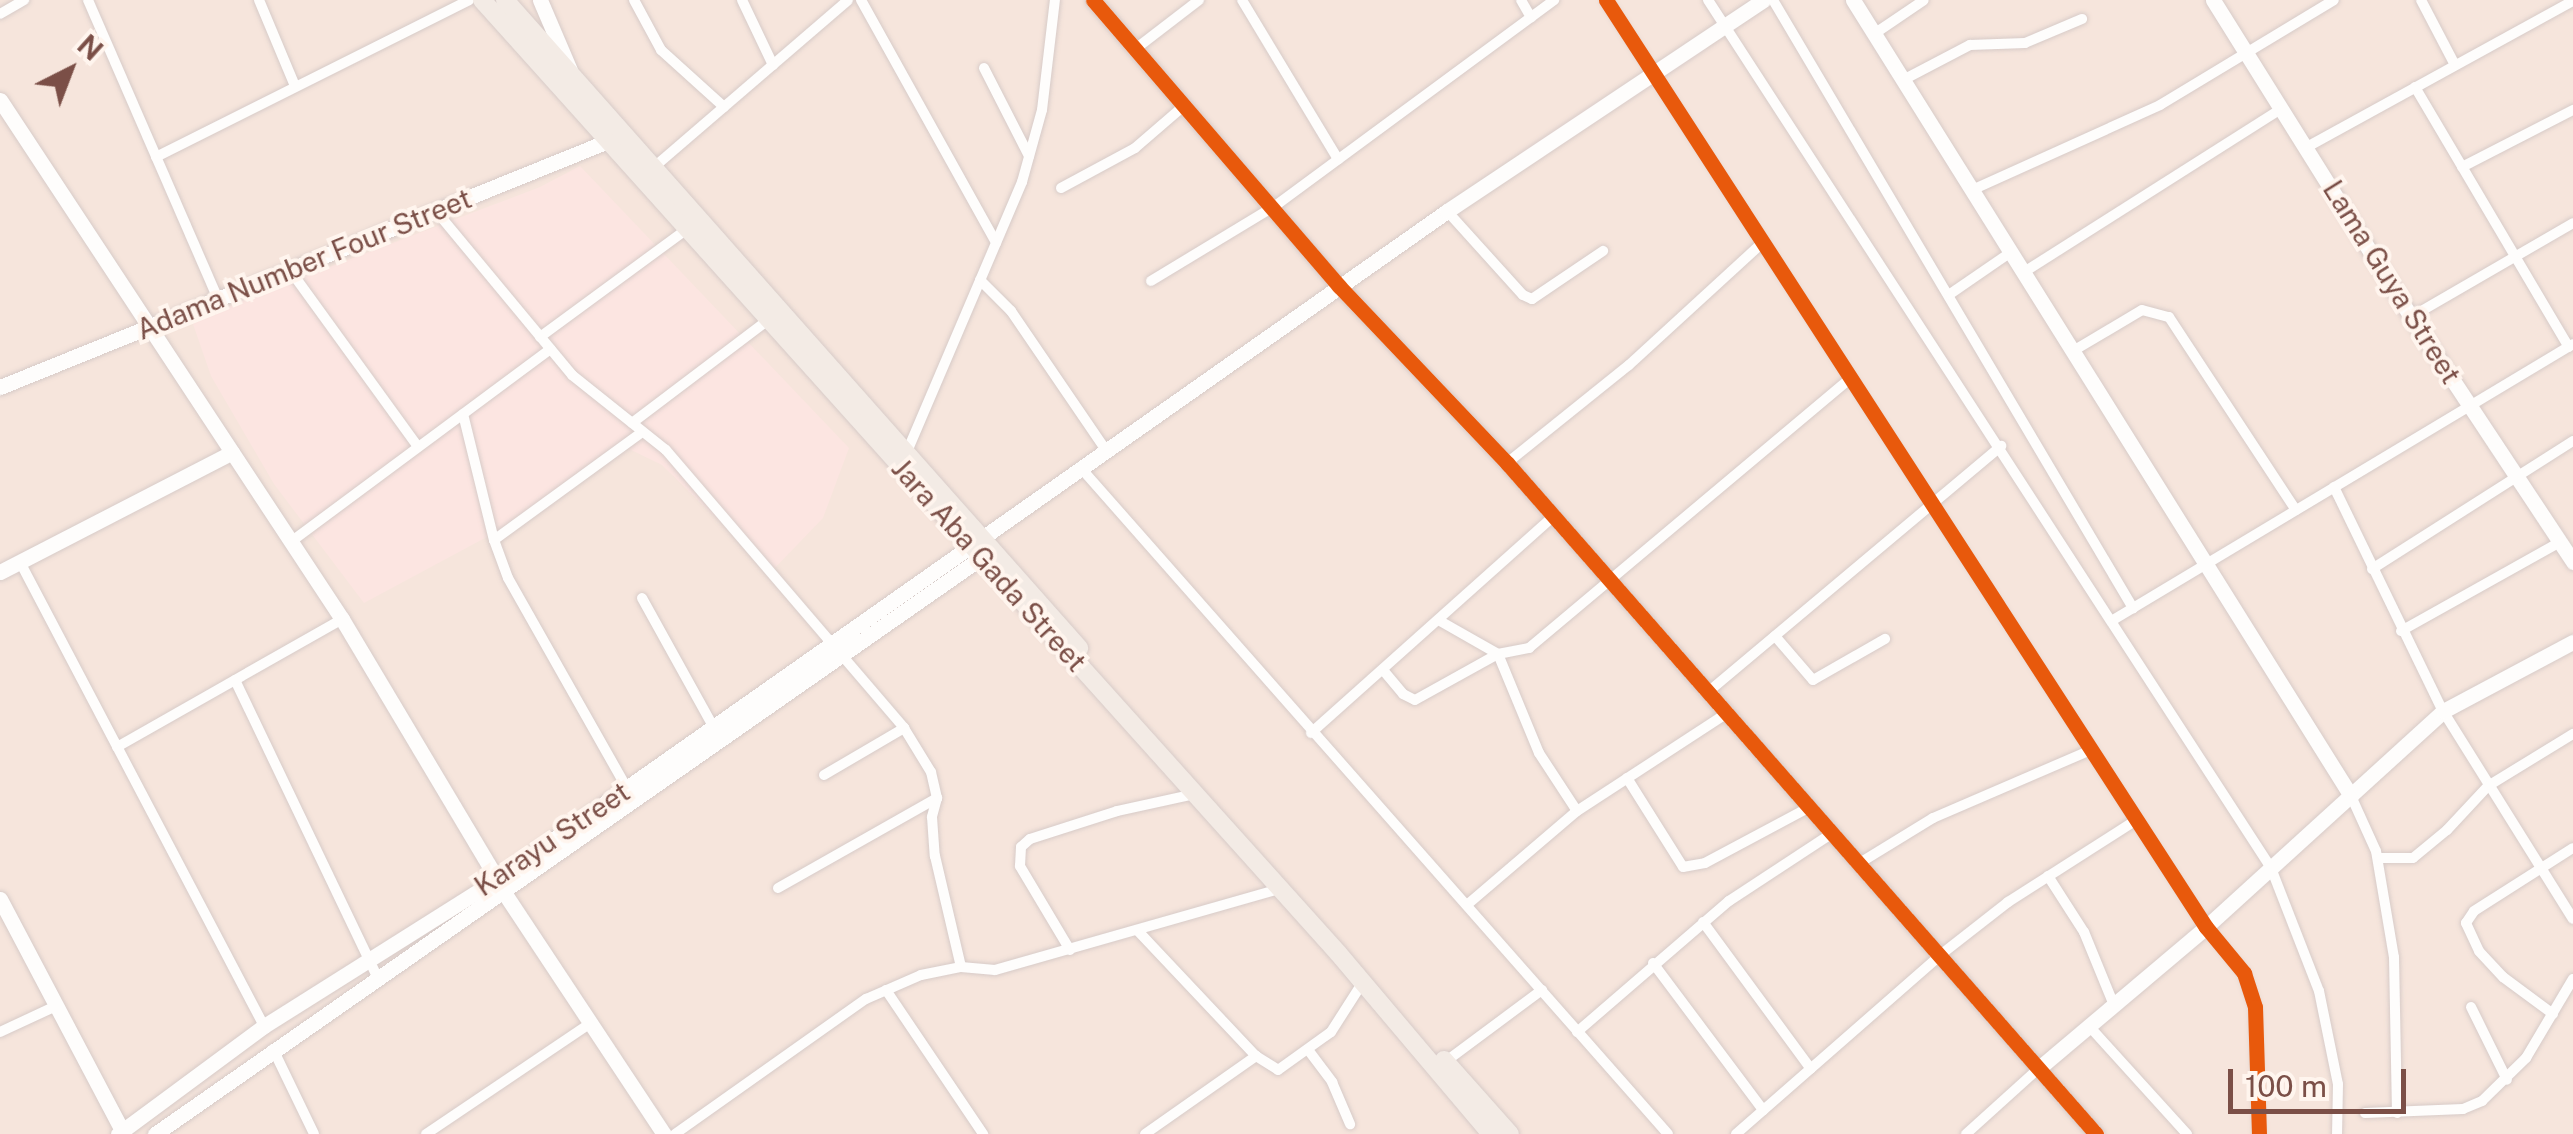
<!DOCTYPE html>
<style>
body{margin:0}
#map{position:relative;width:2573px;height:1134px;overflow:hidden;background:#f8f0eb;font-family:"Public Sans",sans-serif}
div>[style]{position:absolute}
[style*='--x']{left:calc(var(--x)*1px);top:calc(var(--y)*1px);width:calc(var(--w)*1px);rotate:calc(var(--a)*1deg)}
.residential>*{inset:0;background:#f6e5dc}
.commercial>*{inset:0;background:#fce5e1}
.roads{filter:drop-shadow(0 0 2px #d7cbc8) drop-shadow(0 0 2px #d7cbc8)}
.street>*{height:10px;margin:-5px;padding:0 5px;transform-origin:5px;border-radius:5px;background:#fefdfc}
.secondary>*{height:15px;margin:-7.5px;padding:0 7.5px;transform-origin:7.5px;border-radius:7.5px;background:#fefdfc}
.primary>*{height:18px;margin:-9px;padding:0 9px;transform-origin:9px;border-radius:9px;background:#f3ebe5}
.cycleway>*{height:15px;margin:-7.5px;padding:0 7.5px;transform-origin:7.5px;border-radius:7.5px;background:#e8590c}
span{translate:-50% -50%;white-space:nowrap;text-align:center;line-height:1.15;-webkit-text-stroke:8px #fff5ee;paint-order:stroke}
.street-label{font-size:28px;color:#7b4f47}
.north{position:absolute;left:20px;top:20px;width:100px;height:100px;-webkit-text-stroke:8px #fff5ee;paint-order:stroke;rotate:42deg;font-size:28px;font-weight:700;line-height:40px;text-align:center;color:#7b4f47}
.north::after{content:'';display:block;margin:auto;width:35px;height:45px;background:#7b4f47;clip-path:polygon(50% 0,100% 100%,50% 72%,0 100%)}
.scale{position:absolute;left:2228px;top:1069px;width:178px;height:45px;box-sizing:border-box;border:5px solid #7b4f47;border-top:0;padding-left:12px;font-size:30px;line-height:35px;white-space:nowrap;color:#7b4f47;-webkit-text-stroke:8px #fff5ee;paint-order:stroke}
</style>
<div id="map">
<div class="residential">
<div style="clip-path:polygon(0 0,2573px 0,2573px 1134px,0 1134px)"></div>
</div>
<div class="commercial">
<div style="clip-path:polygon(580px 166px,849px 448px,823px 518px,771px 572px,662px 465px,623px 446px,554px 501px,364px 603px,274px 484px,211px 376px,193px 324px,245px 299px,540px 187px)"></div>
</div>
<div class="roads">
<div class="street">
<div style="--x:88;--y:0;--w:326;--a:66.5"></div>
<div style="--x:259;--y:0;--w:93;--a:67.3"></div>
<div style="--x:634;--y:0;--w:57;--a:61.6"></div>
<div style="--x:661;--y:50;--w:85;--a:42.1"></div>
<div style="--x:742;--y:0;--w:72;--a:64.5"></div>
<div style="--x:861;--y:0;--w:278;--a:60.9"></div>
<div style="--x:1242;--y:0;--w:186;--a:58.9"></div>
<div style="--x:1521;--y:0;--w:20;--a:60"></div>
<div style="--x:1606;--y:0;--w:1104;--a:57.09"></div>
<div style="--x:2206;--y:927;--w:60;--a:50.4"></div>
<div style="--x:2244;--y:973;--w:36;--a:72"></div>
<div style="--x:2255;--y:1007;--w:127;--a:88.2"></div>
<div style="--x:1708;--y:0;--w:1035;--a:57.03"></div>
<div style="--x:2271;--y:868;--w:132;--a:68.7"></div>
<div style="--x:2319;--y:991;--w:95;--a:78.5"></div>
<div style="--x:2338;--y:1084;--w:50;--a:91.1"></div>
<div style="--x:1773;--y:0;--w:707;--a:59.37"></div>
<div style="--x:2421;--y:0;--w:73;--a:62.4"></div>
<div style="--x:0;--y:14;--w:28;--a:-30"></div>
<div style="--x:1874;--y:34;--w:60;--a:-34.2"></div>
<div style="--x:1138;--y:47;--w:77;--a:-37.6"></div>
<div style="--x:984;--y:68;--w:99;--a:62.9"></div>
<div style="--x:1903;--y:80;--w:76;--a:-27.6"></div>
<div style="--x:1970;--y:45;--w:55;--a:-2.1"></div>
<div style="--x:2025;--y:43;--w:62;--a:-22.8"></div>
<div style="--x:2415;--y:87;--w:302;--a:59.4"></div>
<div style="--x:2307;--y:147;--w:303;--a:-28.8"></div>
<div style="--x:156;--y:157;--w:350;--a:-26.6"></div>
<div style="--x:2462;--y:167;--w:125;--a:-27.2"></div>
<div style="--x:653;--y:168;--w:257;--a:-40.7"></div>
<div style="--x:1061;--y:188;--w:84;--a:-28.4"></div>
<div style="--x:1135;--y:148;--w:67;--a:-40.8"></div>
<div style="--x:1972;--y:190;--w:206;--a:-24.3"></div>
<div style="--x:2160;--y:105;--w:203;--a:-31.1"></div>
<div style="--x:436;--y:211;--w:213;--a:50.3"></div>
<div style="--x:572;--y:375;--w:120;--a:38.6"></div>
<div style="--x:666;--y:450;--w:366;--a:49.4"></div>
<div style="--x:904;--y:728;--w:52;--a:58.5"></div>
<div style="--x:931;--y:772;--w:27;--a:77"></div>
<div style="--x:937;--y:798;--w:20;--a:105"></div>
<div style="--x:932;--y:817;--w:39;--a:86"></div>
<div style="--x:935;--y:856;--w:114;--a:76.8"></div>
<div style="--x:1447;--y:211;--w:113;--a:47.9"></div>
<div style="--x:1523;--y:295;--w:10;--a:24"></div>
<div style="--x:1532;--y:299;--w:86;--a:-34.1"></div>
<div style="--x:290;--y:270;--w:218;--a:54.1"></div>
<div style="--x:2024;--y:272;--w:306;--a:-32.4"></div>
<div style="--x:980;--y:280;--w:44;--a:45"></div>
<div style="--x:1011;--y:311;--w:167;--a:55.7"></div>
<div style="--x:1151;--y:281;--w:145;--a:-31.2"></div>
<div style="--x:1275;--y:206;--w:347;--a:-36.4"></div>
<div style="--x:1950;--y:294;--w:74;--a:-34.5"></div>
<div style="--x:2411;--y:317;--w:187;--a:-30.1"></div>
<div style="--x:540;--y:337;--w:182;--a:-36.3"></div>
<div style="--x:2073;--y:351;--w:80;--a:-30.7"></div>
<div style="--x:2142;--y:310;--w:28;--a:15"></div>
<div style="--x:2169;--y:317;--w:231;--a:56.7"></div>
<div style="--x:463;--y:414;--w:130;--a:76.2"></div>
<div style="--x:494;--y:540;--w:40;--a:69.8"></div>
<div style="--x:508;--y:578;--w:241;--a:60.5"></div>
<div style="--x:632;--y:423;--w:171;--a:-37.1"></div>
<div style="--x:906;--y:454;--w:296;--a:-66.9"></div>
<div style="--x:1022;--y:182;--w:75;--a:-74.5"></div>
<div style="--x:1042;--y:110;--w:111;--a:-83.3"></div>
<div style="--x:1507;--y:463;--w:156;--a:-38.8"></div>
<div style="--x:1629;--y:365;--w:180;--a:-42.5"></div>
<div style="--x:1080;--y:467;--w:889;--a:48.6"></div>
<div style="--x:2334;--y:487;--w:249;--a:64.1"></div>
<div style="--x:2443;--y:711;--w:245;--a:58"></div>
<div style="--x:494;--y:540;--w:183;--a:-36.1"></div>
<div style="--x:292;--y:541;--w:322;--a:-36.6"></div>
<div style="--x:20;--y:562;--w:524;--a:62.26"></div>
<div style="--x:2372;--y:569;--w:238;--a:-32.5"></div>
<div style="--x:642;--y:598;--w:149;--a:61"></div>
<div style="--x:2113;--y:620;--w:536;--a:-30.96"></div>
<div style="--x:1440;--y:621;--w:67;--a:29.6"></div>
<div style="--x:1498;--y:654;--w:107;--a:67.5"></div>
<div style="--x:1539;--y:753;--w:69;--a:56.8"></div>
<div style="--x:2401;--y:631;--w:182;--a:-29.2"></div>
<div style="--x:1775;--y:636;--w:58;--a:49.2"></div>
<div style="--x:1813;--y:680;--w:83;--a:-29.7"></div>
<div style="--x:1383;--y:670;--w:31;--a:50"></div>
<div style="--x:1403;--y:694;--w:13;--a:27"></div>
<div style="--x:1415;--y:700;--w:95;--a:-29"></div>
<div style="--x:1498;--y:654;--w:32;--a:-11"></div>
<div style="--x:1529;--y:648;--w:419;--a:-40"></div>
<div style="--x:235;--y:680;--w:331;--a:64.4"></div>
<div style="--x:1708;--y:692;--w:383;--a:-40"></div>
<div style="--x:1311;--y:733;--w:324;--a:-41.8"></div>
<div style="--x:117;--y:747;--w:259;--a:-29.6"></div>
<div style="--x:824;--y:775;--w:93;--a:-30.4"></div>
<div style="--x:1627;--y:778;--w:105;--a:57.8"></div>
<div style="--x:1683;--y:867;--w:22;--a:-10"></div>
<div style="--x:1705;--y:863;--w:117;--a:-28.1"></div>
<div style="--x:2351;--y:796;--w:60;--a:65.6"></div>
<div style="--x:2376;--y:851;--w:108;--a:80.4"></div>
<div style="--x:2394;--y:957;--w:156;--a:88.9"></div>
<div style="--x:2378;--y:858;--w:35;--a:0"></div>
<div style="--x:2413;--y:858;--w:44;--a:-39.5"></div>
<div style="--x:2447;--y:830;--w:60;--a:-47"></div>
<div style="--x:2488;--y:786;--w:100;--a:-31.5"></div>
<div style="--x:1858;--y:864;--w:88;--a:-31.5"></div>
<div style="--x:1933;--y:818;--w:172;--a:-23.3"></div>
<div style="--x:2048;--y:876;--w:67;--a:57.3"></div>
<div style="--x:2084;--y:932;--w:79;--a:67.7"></div>
<div style="--x:778;--y:888;--w:183;--a:-29.5"></div>
<div style="--x:1468;--y:904;--w:143;--a:-40.5"></div>
<div style="--x:1577;--y:811;--w:178;--a:-33.1"></div>
<div style="--x:1703;--y:922;--w:182;--a:53.7"></div>
<div style="--x:1138;--y:931;--w:172;--a:46.7"></div>
<div style="--x:1256;--y:1056;--w:26;--a:32"></div>
<div style="--x:1278;--y:1070;--w:65;--a:-35.6"></div>
<div style="--x:1331;--y:1032;--w:59;--a:-57.4"></div>
<div style="--x:1070;--y:950;--w:98;--a:-120.8"></div>
<div style="--x:1020;--y:866;--w:19;--a:-87"></div>
<div style="--x:1021;--y:847;--w:12;--a:-42"></div>
<div style="--x:1030;--y:839;--w:91;--a:-17.8"></div>
<div style="--x:1117;--y:811;--w:80;--a:-12.3"></div>
<div style="--x:1653;--y:963;--w:184;--a:53.2"></div>
<div style="--x:886;--y:990;--w:174;--a:56"></div>
<div style="--x:2471;--y:1007;--w:81;--a:63.7"></div>
<div style="--x:2553;--y:1014;--w:62;--a:-143.5"></div>
<div style="--x:2503;--y:977;--w:35;--a:-133"></div>
<div style="--x:2479;--y:951;--w:31;--a:-115"></div>
<div style="--x:2466;--y:923;--w:14;--a:-56"></div>
<div style="--x:2474;--y:911;--w:117;--a:-32.5"></div>
<div style="--x:2089;--y:1026;--w:146;--a:47.8"></div>
<div style="--x:0;--y:1032;--w:62;--a:-24.9"></div>
<div style="--x:1577;--y:1032;--w:201;--a:-40.8"></div>
<div style="--x:1729;--y:901;--w:122;--a:-33.3"></div>
<div style="--x:273;--y:1049;--w:94;--a:64.2"></div>
<div style="--x:1309;--y:1051;--w:39;--a:53"></div>
<div style="--x:1332;--y:1082;--w:46;--a:66.8"></div>
<div style="--x:1445;--y:1062;--w:121;--a:-36.6"></div>
<div style="--x:2365;--y:1113;--w:98;--a:-2.3"></div>
<div style="--x:2463;--y:1109;--w:21;--a:-23"></div>
<div style="--x:2482;--y:1101;--w:62;--a:-44.3"></div>
<div style="--x:2526;--y:1058;--w:92;--a:-59.3"></div>
<div style="--x:426;--y:1134;--w:197;--a:-34"></div>
<div style="--x:675;--y:1134;--w:234;--a:-35.3"></div>
<div style="--x:866;--y:999;--w:60;--a:-23.6"></div>
<div style="--x:921;--y:975;--w:41;--a:-11.3"></div>
<div style="--x:961;--y:967;--w:34;--a:5"></div>
<div style="--x:995;--y:970;--w:296;--a:-15.9"></div>
<div style="--x:1145;--y:1134;--w:136;--a:-35.1"></div>
<div style="--x:1736;--y:1134;--w:270;--a:-41.2"></div>
<div style="--x:1939;--y:956;--w:88;--a:-38"></div>
<div style="--x:2008;--y:902;--w:152;--a:-32.6"></div>
<div style="--x:1966;--y:1134;--w:97;--a:-42.1"></div>
</div>
<div class="secondary">
<div style="--x:540;--y:0;--w:76;--a:66.8"></div>
<div style="--x:1093;--y:0;--w:377;--a:49.3"></div>
<div style="--x:1339;--y:286;--w:244;--a:46.5"></div>
<div style="--x:1507;--y:463;--w:893;--a:48.72"></div>
<div style="--x:1853;--y:0;--w:939;--a:57.97"></div>
<div style="--x:2213;--y:0;--w:374;--a:58"></div>
<div style="--x:2411;--y:317;--w:294;--a:56.5"></div>
<div style="--x:0;--y:100;--w:622;--a:56.62"></div>
<div style="--x:342;--y:619;--w:303;--a:59.2"></div>
<div style="--x:0;--y:387;--w:656;--a:-22.03"></div>
<div style="--x:0;--y:572;--w:261;--a:-27.3"></div>
<div style="--x:505;--y:894;--w:288;--a:56.5"></div>
<div style="--x:0;--y:899;--w:266;--a:62.2"></div>
<div style="--x:2038;--y:1069;--w:220;--a:-40.2"></div>
<div style="--x:2206;--y:927;--w:321;--a:-42.3"></div>
<div style="--x:2443;--y:711;--w:147;--a:-28"></div>
<div style="--x:118;--y:1134;--w:182;--a:-36.5"></div>
<div style="--x:264;--y:1026;--w:275;--a:-32.2"></div>
<div style="--x:497;--y:879;--w:1161;--a:-35.11"></div>
<div style="--x:1447;--y:211;--w:380;--a:-33.7"></div>
<div style="--x:155;--y:1134;--w:1021;--a:-34.9"></div>
</div>
<div class="primary">
<div style="--x:482;--y:0;--w:1281;--a:48.07"></div>
<div style="--x:1338;--y:953;--w:237;--a:49.8"></div>
<div style="--x:505;--y:0;--w:866;--a:48.47"></div>
<div style="--x:1444;--y:1060;--w:99;--a:48.3"></div>
</div>
</div>
<div class="cycleway">
<div style="--x:1093;--y:0;--w:377;--a:49.3"></div>
<div style="--x:1339;--y:286;--w:244;--a:46.5"></div>
<div style="--x:1507;--y:463;--w:893;--a:48.72"></div>
<div style="--x:1606;--y:0;--w:1104;--a:57.09"></div>
<div style="--x:2206;--y:927;--w:60;--a:50.4"></div>
<div style="--x:2244;--y:973;--w:36;--a:72"></div>
<div style="--x:2255;--y:1007;--w:127;--a:88.2"></div>
</div>
<div class="street-label">
<span style="left:304px;top:264px;rotate:-22deg">Adama Number Four Street</span>
<span style="left:2392px;top:282px;rotate:58deg">Lama Guya Street</span>
<span style="left:989px;top:565px;rotate:48deg">Jara Aba Gada Street</span>
<span style="left:552px;top:839px;rotate:-34deg">Karayu Street</span>
</div>
<div class="north">N</div>
<div class="scale">100 m</div>
</div>
